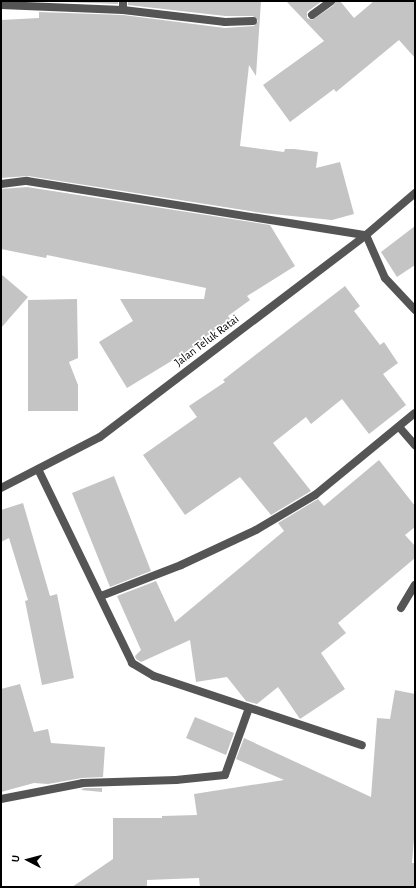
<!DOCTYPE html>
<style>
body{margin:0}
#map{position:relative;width:416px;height:888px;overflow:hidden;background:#fff;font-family:"Alegreya Sans",sans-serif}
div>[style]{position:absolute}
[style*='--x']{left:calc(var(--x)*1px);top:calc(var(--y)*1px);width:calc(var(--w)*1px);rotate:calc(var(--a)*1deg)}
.building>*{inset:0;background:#c4c4c4}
.minor>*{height:8px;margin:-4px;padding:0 4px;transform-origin:4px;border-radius:4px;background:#555}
span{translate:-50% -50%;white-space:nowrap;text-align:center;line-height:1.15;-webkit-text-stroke:3.5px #fff;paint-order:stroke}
.street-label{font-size:12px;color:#000}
.frame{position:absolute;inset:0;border:2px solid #000;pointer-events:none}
.north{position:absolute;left:8px;top:840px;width:40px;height:40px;-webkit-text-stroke:3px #fff;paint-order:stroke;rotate:276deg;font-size:11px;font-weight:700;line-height:16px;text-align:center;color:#000}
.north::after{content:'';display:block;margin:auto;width:14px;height:18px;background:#000;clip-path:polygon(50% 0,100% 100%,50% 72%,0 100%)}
</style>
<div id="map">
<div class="building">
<div style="clip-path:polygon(39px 1px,118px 1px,118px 4px)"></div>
<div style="clip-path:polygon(128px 1px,261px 1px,256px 76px,249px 65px,240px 146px,284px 152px,285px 149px,294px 149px,318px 152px,316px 168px,340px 162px,354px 214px,332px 220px,262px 213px,28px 176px,1px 178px,1px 20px,39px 18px,39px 12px,123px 15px,225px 28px,254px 26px,258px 21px,253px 16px,225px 16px,128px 5px)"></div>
<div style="clip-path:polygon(286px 1px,322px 1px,307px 12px,307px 18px,312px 20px,334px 5px,336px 1px,340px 1px,354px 18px,374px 1px,415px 1px,415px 58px,399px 40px,336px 92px,334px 89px,290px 122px,263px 85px,324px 41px)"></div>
<div style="clip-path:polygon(27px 187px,270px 225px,295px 266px,247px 296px,250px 300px,228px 316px,231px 320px,205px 338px,206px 340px,127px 388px,99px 342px,133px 321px,120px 299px,204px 299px,206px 288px,47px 255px,46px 258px,1px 249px,1px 189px)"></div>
<div style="clip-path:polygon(415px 226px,415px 265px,397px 277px,381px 252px)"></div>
<div style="clip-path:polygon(1px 274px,28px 297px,1px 328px)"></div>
<div style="clip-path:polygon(345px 286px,360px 306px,354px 311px,380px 345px,384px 342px,398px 363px,383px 374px,406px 405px,369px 434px,342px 399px,311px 424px,306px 417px,273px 443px,311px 491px,271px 515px,240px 477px,185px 515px,143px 455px,197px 417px,189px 406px,225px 382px,223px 380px)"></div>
<div style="clip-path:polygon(77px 299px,78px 358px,69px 362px,78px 385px,78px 411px,28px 411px,28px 300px)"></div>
<div style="clip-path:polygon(379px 460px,415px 506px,415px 527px,405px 535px,415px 546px,415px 558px,338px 623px,346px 633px,321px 653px,345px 689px,300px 719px,278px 687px,257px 704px,246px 701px,227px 677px,196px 682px,190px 640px,141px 662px,136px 659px,135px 656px,141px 650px,117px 596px,156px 581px,175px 622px,284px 531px,278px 523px,318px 499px,324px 506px)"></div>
<div style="clip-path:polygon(114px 476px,151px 571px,110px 587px,72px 493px)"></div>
<div style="clip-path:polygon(23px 503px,50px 596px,57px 594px,74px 678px,42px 685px,25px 601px,28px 600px,9px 538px,1px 542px,1px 510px)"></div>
<div style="clip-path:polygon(20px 684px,34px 732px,48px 729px,51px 743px,105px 747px,103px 777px,82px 778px,48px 784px,34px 783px,1px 792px,1px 689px)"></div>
<div style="clip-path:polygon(395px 690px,415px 694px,415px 827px,412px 863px,415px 863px,415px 887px,200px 887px,199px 878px,147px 880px,147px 887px,72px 887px,113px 859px,113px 818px,162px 818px,162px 816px,197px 815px,194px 794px,284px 780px,236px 759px,244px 738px,371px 797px,377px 718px,390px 719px)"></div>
<div style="clip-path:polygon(195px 717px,234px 733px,226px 755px,186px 738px)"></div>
<div style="clip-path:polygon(84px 788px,102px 788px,102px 792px,81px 790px)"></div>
</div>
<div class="minor">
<div style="--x:1;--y:5;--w:122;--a:2.3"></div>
<div style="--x:123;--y:10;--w:103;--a:6.7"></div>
<div style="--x:225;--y:22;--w:28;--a:-2"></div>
<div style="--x:123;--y:10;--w:9;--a:-90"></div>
<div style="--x:312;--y:15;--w:24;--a:-36"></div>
<div style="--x:1;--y:184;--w:26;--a:-7"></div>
<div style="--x:27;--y:181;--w:343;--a:9.1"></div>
<div style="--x:366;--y:235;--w:47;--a:66.2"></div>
<div style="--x:385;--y:278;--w:44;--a:46.8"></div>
<div style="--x:400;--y:428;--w:23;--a:49"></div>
<div style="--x:38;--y:469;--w:216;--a:64.1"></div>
<div style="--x:132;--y:663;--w:26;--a:31"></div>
<div style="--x:154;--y:676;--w:219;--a:18.4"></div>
<div style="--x:1;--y:488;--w:111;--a:-27.3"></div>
<div style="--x:100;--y:437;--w:334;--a:-37.2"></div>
<div style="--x:366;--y:235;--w:65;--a:-40.6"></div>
<div style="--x:101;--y:596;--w:86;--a:-21.2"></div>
<div style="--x:181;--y:565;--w:83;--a:-25"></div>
<div style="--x:256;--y:530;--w:69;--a:-30.7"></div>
<div style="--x:315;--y:495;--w:129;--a:-39.4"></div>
<div style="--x:401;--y:608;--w:27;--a:-59"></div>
<div style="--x:1;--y:799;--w:84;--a:-11"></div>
<div style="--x:83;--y:783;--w:93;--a:-1.8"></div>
<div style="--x:176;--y:780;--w:49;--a:-5.8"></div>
<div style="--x:225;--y:775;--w:71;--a:-70.3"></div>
</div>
<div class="street-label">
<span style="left:207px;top:341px;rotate:-37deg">Jalan Teluk Ratai</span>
</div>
<div class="frame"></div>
<div class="north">U</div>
</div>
